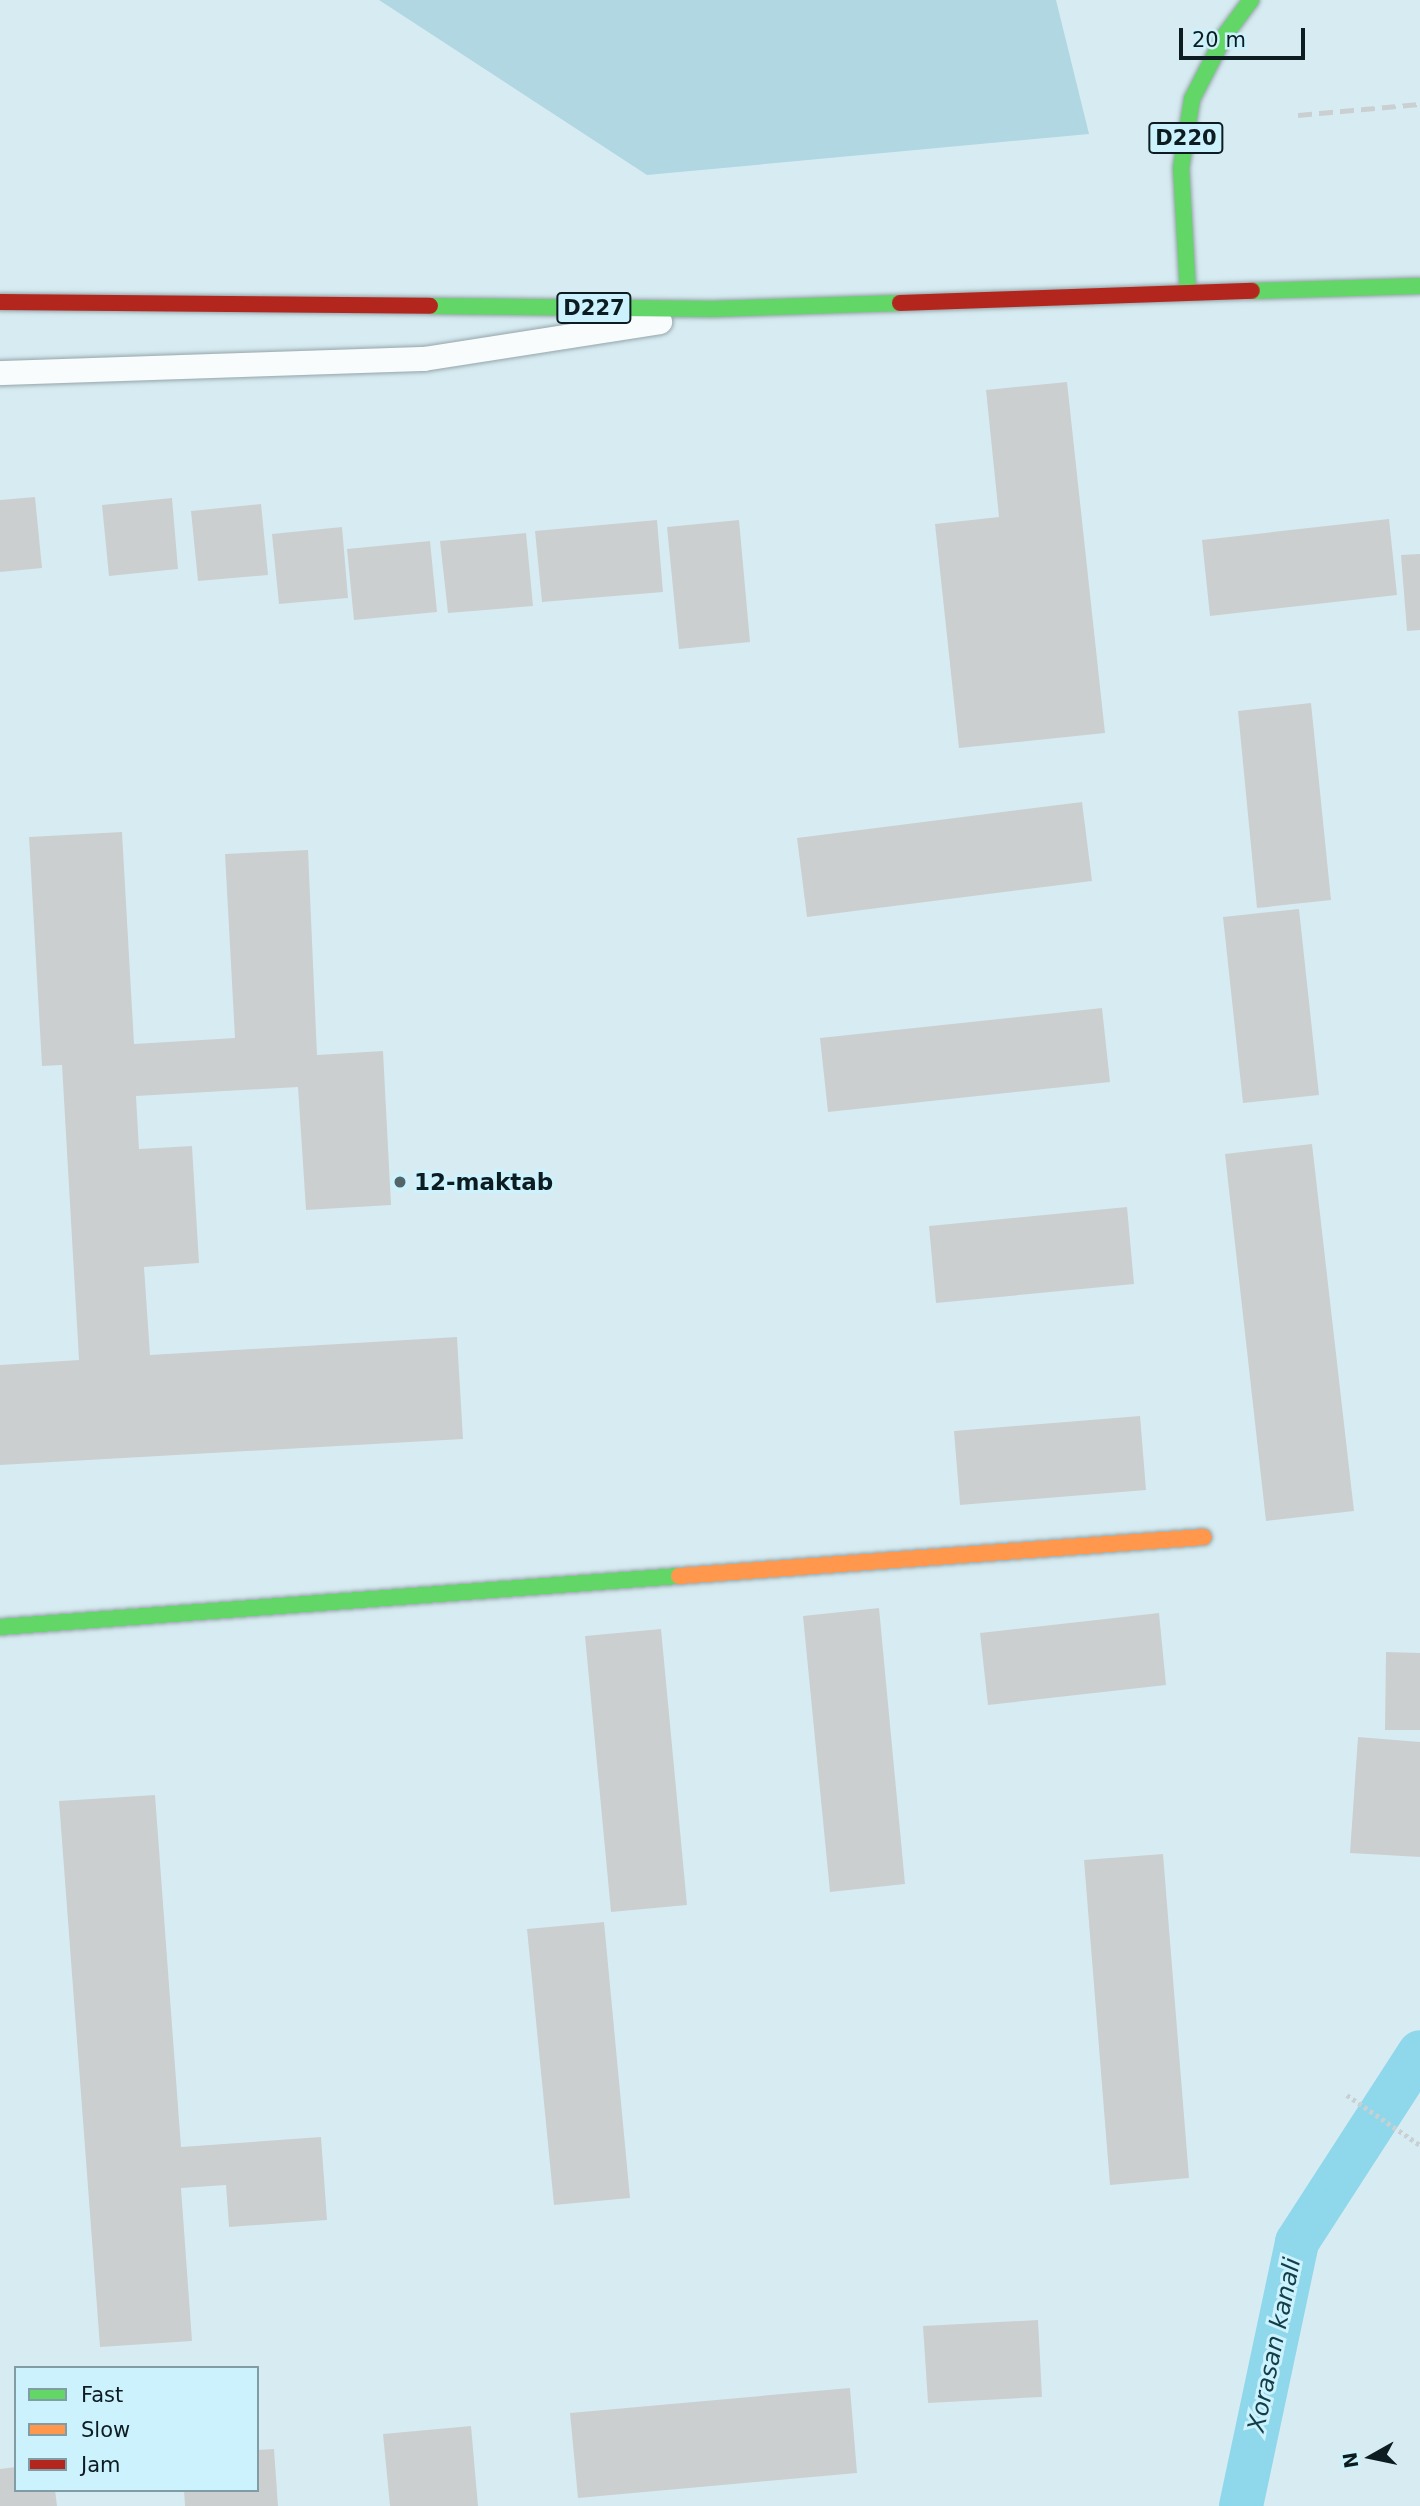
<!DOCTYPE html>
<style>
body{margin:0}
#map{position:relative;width:1420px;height:2506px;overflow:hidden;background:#d7ecf2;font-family:"DejaVu Sans",sans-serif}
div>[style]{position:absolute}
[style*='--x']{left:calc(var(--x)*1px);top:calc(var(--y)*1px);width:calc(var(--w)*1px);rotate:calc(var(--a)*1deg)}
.green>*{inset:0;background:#b0d7e2}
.canal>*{height:44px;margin:-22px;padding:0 22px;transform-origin:22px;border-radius:22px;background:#8fd7ea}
.building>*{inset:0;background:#cccfcf}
.path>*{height:4.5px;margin-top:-2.25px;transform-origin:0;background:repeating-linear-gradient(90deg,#c9d0d2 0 3.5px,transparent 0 7px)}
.roads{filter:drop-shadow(0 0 2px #95a5aa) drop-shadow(0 0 2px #95a5aa)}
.lane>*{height:24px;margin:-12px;padding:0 12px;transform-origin:12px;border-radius:12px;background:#f9fcfd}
.fast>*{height:16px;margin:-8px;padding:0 8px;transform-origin:8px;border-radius:8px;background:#63d668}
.slow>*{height:16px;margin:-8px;padding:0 8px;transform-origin:8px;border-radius:8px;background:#ff974d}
.jam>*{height:16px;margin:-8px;padding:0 8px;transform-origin:8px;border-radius:8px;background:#b3261e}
.rail>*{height:5px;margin-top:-2.5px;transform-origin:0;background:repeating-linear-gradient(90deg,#cad0d2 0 14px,transparent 0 21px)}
.dots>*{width:19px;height:19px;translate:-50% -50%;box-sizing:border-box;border:4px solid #ccf2fd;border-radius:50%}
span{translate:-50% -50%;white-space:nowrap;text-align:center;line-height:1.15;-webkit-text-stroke:6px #ccf2fd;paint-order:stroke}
.shield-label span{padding:2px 5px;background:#ccf2fd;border:2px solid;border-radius:5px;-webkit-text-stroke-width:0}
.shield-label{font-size:21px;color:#0d1c20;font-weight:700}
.poi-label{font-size:23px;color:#0d1c20;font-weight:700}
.left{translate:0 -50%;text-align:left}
.water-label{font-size:24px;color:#123e49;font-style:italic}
.legend{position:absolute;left:14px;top:2366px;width:245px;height:126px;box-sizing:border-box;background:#ccf2fd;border:2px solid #809ca5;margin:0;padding:9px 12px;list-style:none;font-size:21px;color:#0d1c20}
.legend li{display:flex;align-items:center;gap:14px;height:35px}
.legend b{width:35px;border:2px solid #809ca5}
.north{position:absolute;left:1336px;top:2422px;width:70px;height:70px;-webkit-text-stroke:5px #ccf2fd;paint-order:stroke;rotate:261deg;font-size:19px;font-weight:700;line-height:28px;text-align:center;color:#0d1c20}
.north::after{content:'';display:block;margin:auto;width:24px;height:32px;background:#0d1c20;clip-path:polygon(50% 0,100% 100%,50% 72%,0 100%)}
.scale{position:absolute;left:1179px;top:28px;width:126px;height:32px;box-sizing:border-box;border:4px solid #0d1c20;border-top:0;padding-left:9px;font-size:21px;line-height:24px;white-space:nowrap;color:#0d1c20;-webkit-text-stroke:5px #ccf2fd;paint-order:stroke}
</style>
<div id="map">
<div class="green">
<div style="clip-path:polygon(379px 0,1056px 0,1089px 134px,647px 175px)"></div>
</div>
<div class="canal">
<div style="--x:1241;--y:2506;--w:270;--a:-78"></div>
<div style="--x:1297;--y:2242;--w:226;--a:-57.1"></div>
</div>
<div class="building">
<div style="clip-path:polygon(1067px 382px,1105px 733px,959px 748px,935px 524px,999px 517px,986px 390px)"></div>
<div style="clip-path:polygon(35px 497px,42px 568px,0 572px,0 500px)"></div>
<div style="clip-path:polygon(172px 498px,178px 569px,109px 576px,102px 505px)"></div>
<div style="clip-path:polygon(261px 504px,268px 575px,198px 581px,191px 511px)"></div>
<div style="clip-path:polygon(1389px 519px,1397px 595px,1210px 616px,1202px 540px)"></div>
<div style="clip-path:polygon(657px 520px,663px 592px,542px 602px,535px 531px)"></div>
<div style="clip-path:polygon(739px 520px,750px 642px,679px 649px,667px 527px)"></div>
<div style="clip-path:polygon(342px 527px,348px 598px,279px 604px,272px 534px)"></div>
<div style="clip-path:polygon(526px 533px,533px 606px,448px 613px,440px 541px)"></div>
<div style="clip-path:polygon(430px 541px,437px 612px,354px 620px,347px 549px)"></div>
<div style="clip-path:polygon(1420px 554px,1420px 630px,1407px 631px,1401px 555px)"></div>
<div style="clip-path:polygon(1311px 703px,1331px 900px,1257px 908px,1238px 711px)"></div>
<div style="clip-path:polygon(1082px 802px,1092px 881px,807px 917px,797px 838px)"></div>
<div style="clip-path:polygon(122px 832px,134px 1044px,235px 1038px,225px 854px,308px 850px,317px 1055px,383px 1051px,391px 1205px,306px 1210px,298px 1087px,136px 1096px,139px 1149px,192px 1146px,199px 1263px,144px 1267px,150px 1355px,457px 1337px,463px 1439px,0 1465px,0 1365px,79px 1360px,62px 1065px,42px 1066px,29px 837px)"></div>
<div style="clip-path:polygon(1299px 909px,1319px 1095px,1243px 1103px,1223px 917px)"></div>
<div style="clip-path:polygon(1102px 1008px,1110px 1082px,828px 1112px,820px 1038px)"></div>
<div style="clip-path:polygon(1312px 1144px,1354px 1511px,1266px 1521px,1225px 1154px)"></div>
<div style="clip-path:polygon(1127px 1207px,1134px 1284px,936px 1303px,929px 1226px)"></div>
<div style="clip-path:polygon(1140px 1416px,1146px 1490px,960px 1505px,954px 1431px)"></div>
<div style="clip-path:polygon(879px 1608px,905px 1884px,830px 1892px,803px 1616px)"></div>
<div style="clip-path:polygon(1159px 1613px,1166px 1685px,988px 1705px,980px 1633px)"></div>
<div style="clip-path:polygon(661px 1629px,687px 1905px,611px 1912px,585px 1636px)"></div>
<div style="clip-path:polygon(1386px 1652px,1420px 1653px,1420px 1730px,1385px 1730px)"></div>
<div style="clip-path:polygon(1358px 1737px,1420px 1742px,1420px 1857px,1350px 1853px)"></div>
<div style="clip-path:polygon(155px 1795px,181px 2147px,321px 2137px,327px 2220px,229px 2227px,226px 2185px,181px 2188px,192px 2341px,100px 2347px,59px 1801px)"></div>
<div style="clip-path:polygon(1163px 1854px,1189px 2178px,1110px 2185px,1084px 1860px)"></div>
<div style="clip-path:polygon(604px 1922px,630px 2198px,554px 2205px,527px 1929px)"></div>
<div style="clip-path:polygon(1038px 2320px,1042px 2397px,928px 2403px,923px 2326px)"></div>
<div style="clip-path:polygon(850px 2388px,857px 2473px,578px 2498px,570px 2413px)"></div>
<div style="clip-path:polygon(471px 2426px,478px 2506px,390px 2506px,383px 2434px)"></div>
<div style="clip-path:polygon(274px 2449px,278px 2506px,185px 2506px,184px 2490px,257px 2490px,257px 2450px)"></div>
<div style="clip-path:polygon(16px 2467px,16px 2490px,55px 2490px,57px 2506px,0 2506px,0 2469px)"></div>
</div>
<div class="path">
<div style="--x:1347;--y:2095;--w:88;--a:34.4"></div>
</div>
<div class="roads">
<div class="lane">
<div style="--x:0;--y:373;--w:424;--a:-1.9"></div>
<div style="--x:424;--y:359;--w:239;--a:-8.9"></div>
</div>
<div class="fast">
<div style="--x:1252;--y:291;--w:168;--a:-1.7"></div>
<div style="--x:1188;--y:293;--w:125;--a:-93.2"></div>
<div style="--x:1181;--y:168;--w:70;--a:-80.9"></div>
<div style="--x:1192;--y:99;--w:72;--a:-62.7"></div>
<div style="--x:1225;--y:35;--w:44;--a:-53.4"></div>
<div style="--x:430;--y:306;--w:282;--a:0.6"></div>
<div style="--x:712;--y:309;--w:188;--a:-1.8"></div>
<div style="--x:0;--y:1627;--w:681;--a:-4.3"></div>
</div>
<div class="slow">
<div style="--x:679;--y:1576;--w:526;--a:-4.25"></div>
</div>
<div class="jam">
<div style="--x:0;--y:302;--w:430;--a:0.5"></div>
<div style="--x:900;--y:303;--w:352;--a:-2"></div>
</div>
</div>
<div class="rail">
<div style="--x:1298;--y:115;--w:122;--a:-5.2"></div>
</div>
<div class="dots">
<div style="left:400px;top:1182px;background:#54656a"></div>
</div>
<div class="shield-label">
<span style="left:1186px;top:138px">D220</span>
<span style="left:594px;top:308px">D227</span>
</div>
<div class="poi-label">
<span class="left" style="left:414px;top:1182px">12-maktab</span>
</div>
<div class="water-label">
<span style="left:1275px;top:2345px;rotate:-78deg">Xorasan kanali</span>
</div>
<ul class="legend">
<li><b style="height:9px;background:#63d668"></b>Fast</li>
<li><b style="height:9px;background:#ff974d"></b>Slow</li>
<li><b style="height:9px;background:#b3261e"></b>Jam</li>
</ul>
<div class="north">N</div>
<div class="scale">20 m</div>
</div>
